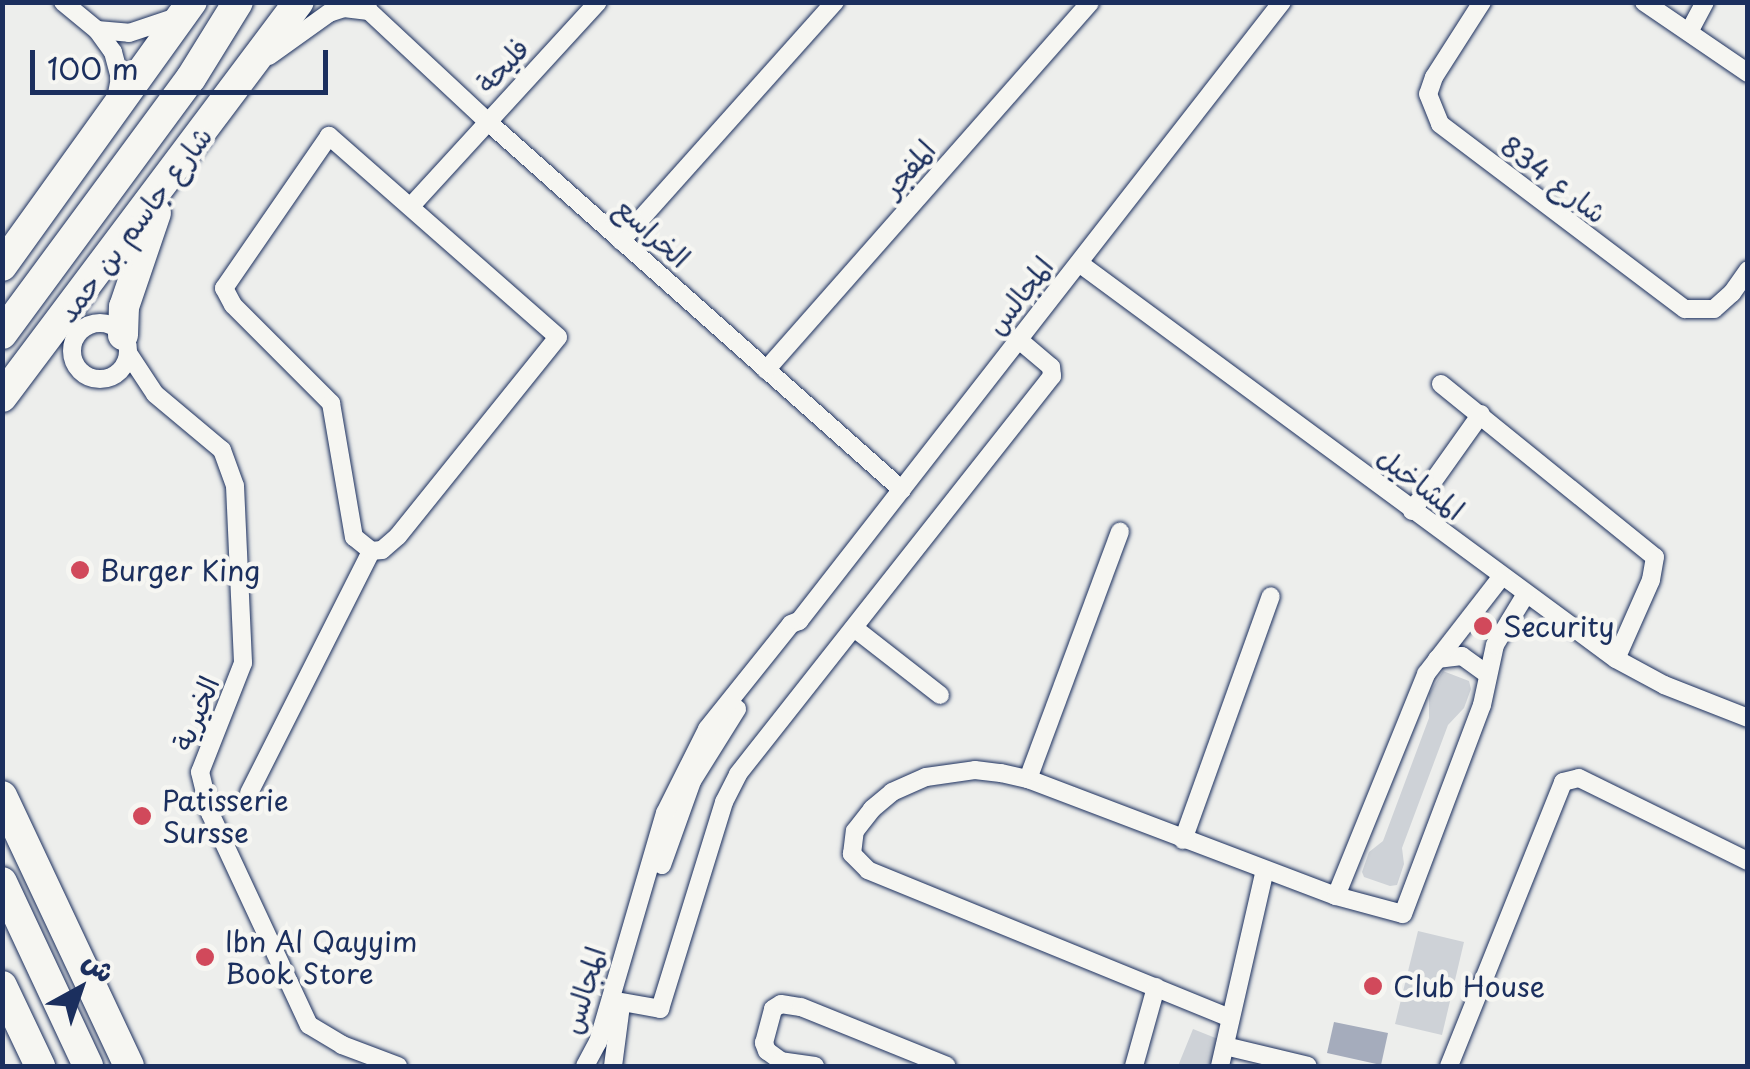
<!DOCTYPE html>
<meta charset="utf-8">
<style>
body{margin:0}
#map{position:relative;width:1750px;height:1069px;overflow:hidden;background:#edeeec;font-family:"Playpen Sans","Playpen Sans Arabic",sans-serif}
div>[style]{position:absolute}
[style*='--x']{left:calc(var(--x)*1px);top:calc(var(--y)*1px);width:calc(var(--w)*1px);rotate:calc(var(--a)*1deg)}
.green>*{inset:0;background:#ced2d7}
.water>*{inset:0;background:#a5acbc}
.roads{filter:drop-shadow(0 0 2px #1b2f5e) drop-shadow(0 0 2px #1b2f5e)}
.minor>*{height:18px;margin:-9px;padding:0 9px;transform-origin:9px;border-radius:9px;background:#f6f6f2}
.minor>.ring{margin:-9px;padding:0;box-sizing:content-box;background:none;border:18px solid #f6f6f2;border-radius:50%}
.primary>*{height:30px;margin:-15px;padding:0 15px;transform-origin:15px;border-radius:15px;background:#f6f6f2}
.dots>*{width:28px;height:28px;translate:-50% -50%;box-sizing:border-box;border:5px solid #f6f6f2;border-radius:50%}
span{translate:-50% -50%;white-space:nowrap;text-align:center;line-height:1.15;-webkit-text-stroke:9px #f6f6f2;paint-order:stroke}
.street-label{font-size:28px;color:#1b2f5e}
.poi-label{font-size:28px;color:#1b2f5e}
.left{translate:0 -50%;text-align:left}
.frame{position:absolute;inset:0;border:5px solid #1b2f5e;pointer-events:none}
.north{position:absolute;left:30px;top:939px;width:100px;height:100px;-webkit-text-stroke:8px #f6f6f2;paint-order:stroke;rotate:40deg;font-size:28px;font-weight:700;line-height:40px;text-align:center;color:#1b2f5e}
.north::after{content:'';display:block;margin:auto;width:35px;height:45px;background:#1b2f5e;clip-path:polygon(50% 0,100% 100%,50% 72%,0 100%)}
.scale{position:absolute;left:30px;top:50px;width:298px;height:45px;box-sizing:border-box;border:5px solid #1b2f5e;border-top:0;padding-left:12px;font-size:30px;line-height:35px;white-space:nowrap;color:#1b2f5e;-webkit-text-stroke:8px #f6f6f2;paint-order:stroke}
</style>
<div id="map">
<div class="green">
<div style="clip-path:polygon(1443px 671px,1469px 681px,1471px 689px,1464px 708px,1448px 725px,1402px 848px,1404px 864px,1397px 885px,1390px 886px,1364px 877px,1362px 872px,1369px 852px,1383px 841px,1429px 718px,1429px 694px)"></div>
<div style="clip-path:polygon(1418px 931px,1464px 942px,1442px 1035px,1395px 1024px)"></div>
<div style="clip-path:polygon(1193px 1029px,1218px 1039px,1212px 1066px,1178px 1066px)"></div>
</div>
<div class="water">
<div style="clip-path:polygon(1334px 1022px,1388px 1033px,1381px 1065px,1327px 1053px)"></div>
</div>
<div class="roads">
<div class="minor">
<div style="--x:63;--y:2;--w:44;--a:39.5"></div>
<div style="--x:97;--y:30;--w:27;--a:54"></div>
<div style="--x:113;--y:52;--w:27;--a:75"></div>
<div style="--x:120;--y:78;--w:21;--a:101"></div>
<div style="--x:366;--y:2;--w:9;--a:72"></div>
<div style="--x:369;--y:11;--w:161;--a:43"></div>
<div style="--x:487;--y:121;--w:555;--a:41.64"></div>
<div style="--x:1482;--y:2;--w:89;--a:122.6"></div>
<div style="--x:1434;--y:77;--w:18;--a:109"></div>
<div style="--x:1428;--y:94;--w:32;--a:68"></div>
<div style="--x:1440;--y:124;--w:307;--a:37.1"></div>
<div style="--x:1685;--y:309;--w:29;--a:0"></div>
<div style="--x:1714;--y:309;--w:24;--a:-42"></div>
<div style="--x:1732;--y:293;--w:28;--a:-55"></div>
<div style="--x:1644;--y:2;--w:126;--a:34.3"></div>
<div style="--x:97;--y:30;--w:32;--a:5"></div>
<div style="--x:129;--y:33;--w:47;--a:-18.4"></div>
<div style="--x:1689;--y:32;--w:34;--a:-62"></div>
<div style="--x:269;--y:56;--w:74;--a:-35.6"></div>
<div style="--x:329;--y:13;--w:16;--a:-18"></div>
<div style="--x:344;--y:8;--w:25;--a:7"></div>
<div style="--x:412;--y:205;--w:275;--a:-47.5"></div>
<div style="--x:621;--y:241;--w:321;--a:-48.2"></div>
<div style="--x:1079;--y:263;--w:667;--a:36.41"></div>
<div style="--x:1616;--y:659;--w:55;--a:28.4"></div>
<div style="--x:1664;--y:685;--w:90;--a:21.4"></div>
<div class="ring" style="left:72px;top:323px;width:38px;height:38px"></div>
<div style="--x:128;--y:353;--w:49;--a:56.6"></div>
<div style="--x:155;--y:394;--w:87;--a:39.9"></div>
<div style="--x:222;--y:450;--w:38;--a:70"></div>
<div style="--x:235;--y:486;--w:177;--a:87.4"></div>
<div style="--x:243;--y:663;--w:117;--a:111.5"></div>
<div style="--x:200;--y:772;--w:42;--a:76.3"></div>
<div style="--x:210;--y:813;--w:234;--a:65"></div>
<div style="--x:309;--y:1025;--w:39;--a:31"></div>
<div style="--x:342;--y:1045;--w:60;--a:20.6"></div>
<div style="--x:766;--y:370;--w:490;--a:-48.6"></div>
<div style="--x:1441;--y:384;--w:275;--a:39"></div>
<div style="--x:1655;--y:557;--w:23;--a:100"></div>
<div style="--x:1651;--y:580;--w:86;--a:113.9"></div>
<div style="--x:1412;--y:511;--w:119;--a:-54.6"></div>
<div style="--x:854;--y:628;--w:109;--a:37.9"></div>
<div style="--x:1437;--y:659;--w:25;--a:-7"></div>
<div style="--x:1462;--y:656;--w:32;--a:36"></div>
<div style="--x:1028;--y:779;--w:264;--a:-69.6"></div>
<div style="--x:249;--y:793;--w:271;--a:-63.2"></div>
<div style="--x:371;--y:551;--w:11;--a:-5"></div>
<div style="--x:382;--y:550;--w:21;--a:-41"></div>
<div style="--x:398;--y:536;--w:255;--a:-51.2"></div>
<div style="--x:558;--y:337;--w:305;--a:-138.7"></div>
<div style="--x:329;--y:136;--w:185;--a:124.6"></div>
<div style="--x:224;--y:288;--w:19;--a:62"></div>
<div style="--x:233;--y:305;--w:139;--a:45"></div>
<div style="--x:331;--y:403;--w:136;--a:80.3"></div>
<div style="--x:354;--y:537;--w:22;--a:39"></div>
<div style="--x:1183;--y:840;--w:259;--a:-70.2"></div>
<div style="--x:662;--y:865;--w:89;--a:-70.3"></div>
<div style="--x:692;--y:781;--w:85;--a:-58"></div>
<div style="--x:1336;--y:896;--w:240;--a:-67.9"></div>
<div style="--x:1426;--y:674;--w:124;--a:-52.2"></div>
<div style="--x:622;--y:1002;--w:39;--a:10"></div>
<div style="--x:660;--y:1009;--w:217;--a:-72.8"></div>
<div style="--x:724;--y:802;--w:31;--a:-63"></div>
<div style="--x:738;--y:774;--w:507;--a:-51.73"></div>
<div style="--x:1052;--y:376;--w:9;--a:-96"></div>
<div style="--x:1051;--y:367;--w:42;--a:-139.8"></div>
<div style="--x:1230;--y:1018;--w:391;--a:-157.8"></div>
<div style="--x:868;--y:870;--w:23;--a:-135"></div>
<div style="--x:852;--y:854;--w:23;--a:-83"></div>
<div style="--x:855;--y:831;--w:28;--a:-52"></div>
<div style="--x:872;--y:809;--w:26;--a:-40"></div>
<div style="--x:892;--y:792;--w:37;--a:-24"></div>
<div style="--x:926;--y:777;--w:49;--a:-8.1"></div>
<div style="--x:975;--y:770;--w:26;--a:7"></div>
<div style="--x:1001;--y:773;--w:28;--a:13"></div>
<div style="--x:1028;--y:779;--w:329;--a:20.8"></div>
<div style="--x:1336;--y:896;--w:69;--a:15"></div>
<div style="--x:1403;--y:914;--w:223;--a:-69.3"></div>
<div style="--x:1482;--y:705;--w:61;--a:-77.8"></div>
<div style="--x:1495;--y:645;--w:60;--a:-58.7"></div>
<div style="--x:1225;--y:1046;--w:85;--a:13.5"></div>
<div style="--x:585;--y:1066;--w:27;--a:-62"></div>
<div style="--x:598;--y:1042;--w:239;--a:-73.7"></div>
<div style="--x:665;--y:813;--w:94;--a:-63.4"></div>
<div style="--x:707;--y:729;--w:134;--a:-51.3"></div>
<div style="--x:791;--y:624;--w:9;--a:-21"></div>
<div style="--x:799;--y:621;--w:785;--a:-52.04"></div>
<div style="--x:613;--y:1066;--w:62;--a:-82.5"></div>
<div style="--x:815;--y:1066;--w:34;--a:-172"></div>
<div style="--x:781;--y:1061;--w:17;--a:-144"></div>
<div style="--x:767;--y:1051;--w:9;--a:-111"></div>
<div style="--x:764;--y:1043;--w:35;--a:-75"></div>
<div style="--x:773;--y:1009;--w:9;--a:-32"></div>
<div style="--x:781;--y:1004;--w:20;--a:9"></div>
<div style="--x:801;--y:1007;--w:157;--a:22"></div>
<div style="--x:1134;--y:1066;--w:82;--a:-74.4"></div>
<div style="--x:1220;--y:1066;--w:201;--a:-77.1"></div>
<div style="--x:1449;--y:1066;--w:306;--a:-68.1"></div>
<div style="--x:1563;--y:782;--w:16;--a:-14"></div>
<div style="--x:1579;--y:778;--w:188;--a:26.2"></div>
</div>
<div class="primary">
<div style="--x:2;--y:266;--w:325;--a:-54.3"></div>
<div style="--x:2;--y:334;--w:318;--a:-53.6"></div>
<div style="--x:191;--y:78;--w:89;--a:-58.3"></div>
<div style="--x:123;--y:335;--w:28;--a:-88"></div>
<div style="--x:124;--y:307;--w:99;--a:-71.2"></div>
<div style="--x:2;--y:397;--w:494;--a:-53.1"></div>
<div style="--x:2;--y:796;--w:298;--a:64.8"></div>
<div style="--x:2;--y:882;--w:203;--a:64.9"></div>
<div style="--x:2;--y:986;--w:89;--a:64.6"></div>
</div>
</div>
<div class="dots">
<div style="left:80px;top:570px;background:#d1495b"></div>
<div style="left:1483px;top:626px;background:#d1495b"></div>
<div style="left:142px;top:816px;background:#d1495b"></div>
<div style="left:205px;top:957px;background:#d1495b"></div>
<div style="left:1373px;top:986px;background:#d1495b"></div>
</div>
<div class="street-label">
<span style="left:502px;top:65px;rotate:-47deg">فليحة</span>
<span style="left:908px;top:168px;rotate:-49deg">المفجر</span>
<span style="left:1554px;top:179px;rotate:37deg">شارع 834</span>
<span style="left:134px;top:224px;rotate:-53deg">شارع جاسم بن حمد</span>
<span style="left:653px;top:232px;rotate:42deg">الخراسع</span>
<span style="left:1019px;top:295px;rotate:-52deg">المجالس</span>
<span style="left:1421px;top:483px;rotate:37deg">المشاخيل</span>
<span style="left:195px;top:713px;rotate:-67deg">الخيرية</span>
<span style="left:583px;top:990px;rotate:-73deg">المجالس</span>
</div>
<div class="poi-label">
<span class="left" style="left:100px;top:570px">Burger King</span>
<span class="left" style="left:1503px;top:626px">Security</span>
<span class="left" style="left:162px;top:816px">Patisserie<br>Sursse</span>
<span class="left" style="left:225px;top:957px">Ibn Al Qayyim<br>Book Store</span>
<span class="left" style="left:1393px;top:986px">Club House</span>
</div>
<div class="frame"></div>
<div class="north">ش</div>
<div class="scale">100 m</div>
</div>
